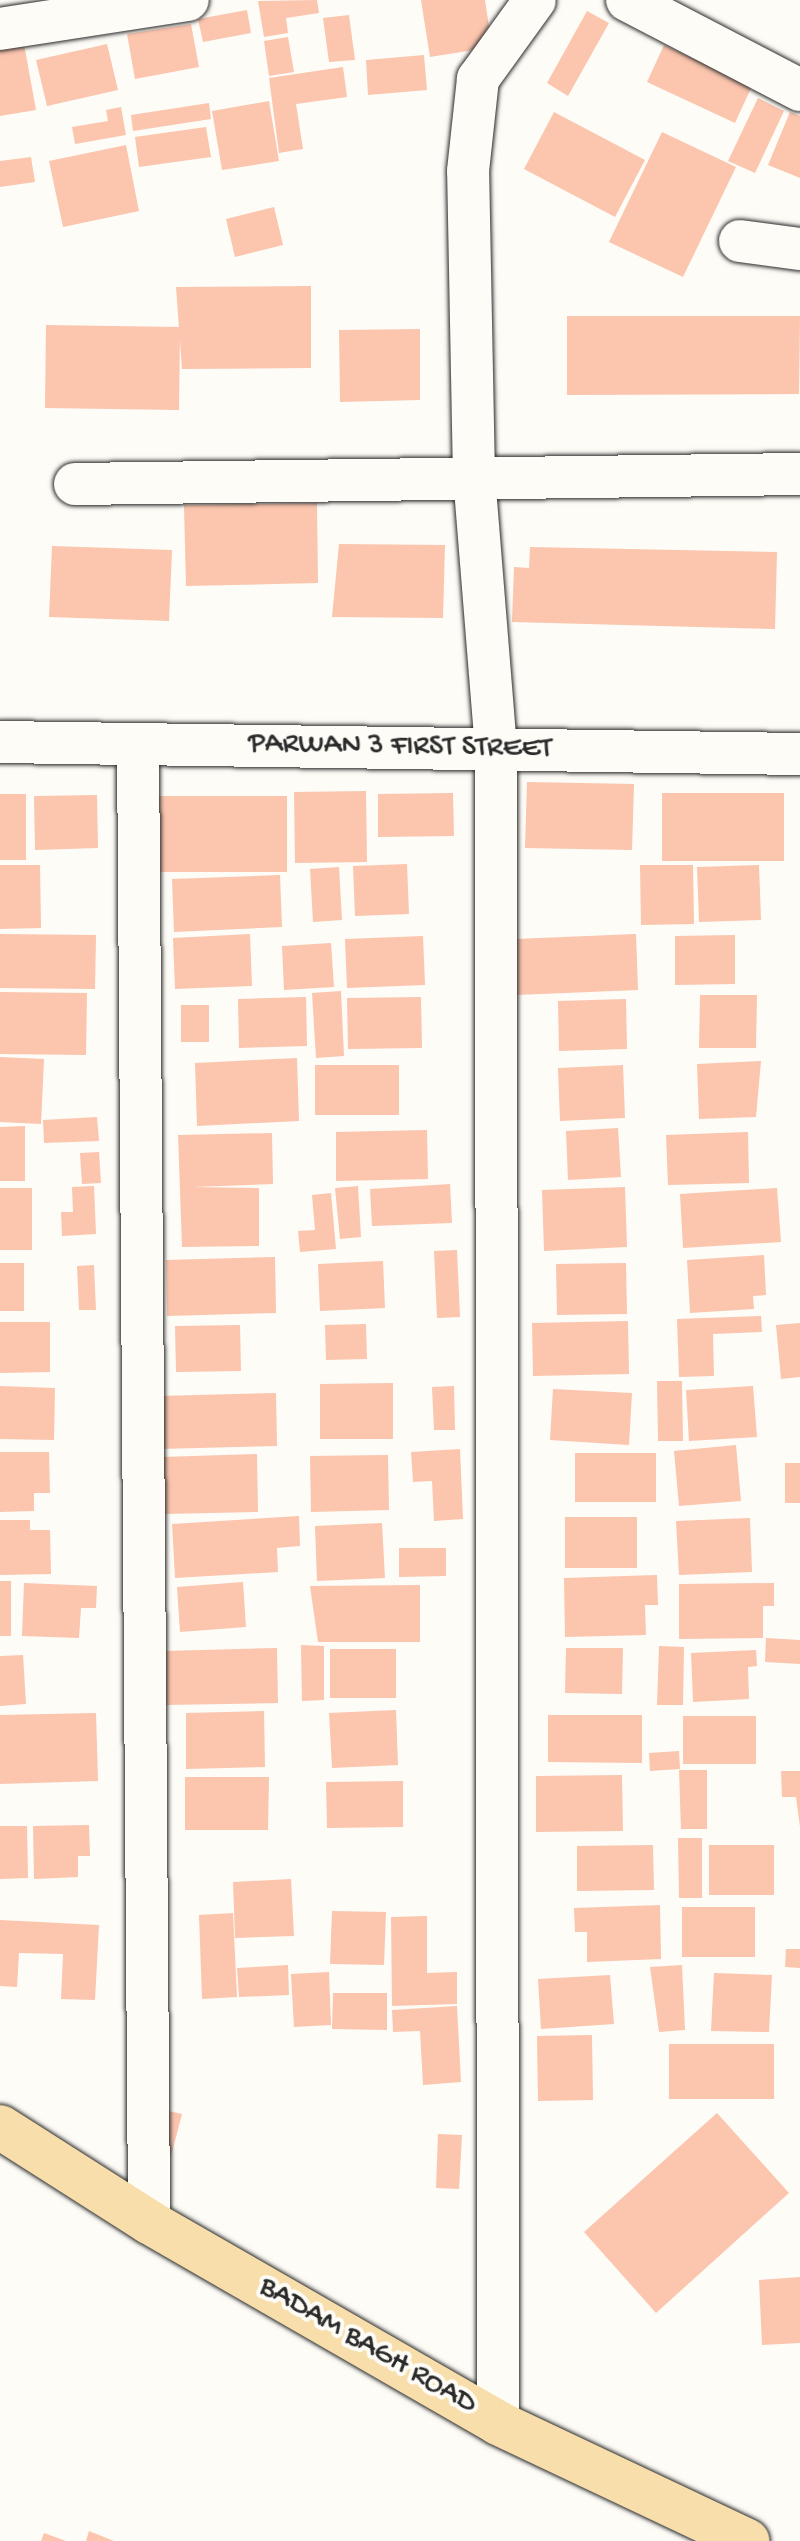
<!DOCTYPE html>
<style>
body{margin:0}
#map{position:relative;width:800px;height:2541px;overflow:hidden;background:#fdfcf7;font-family:"Gochi Hand",sans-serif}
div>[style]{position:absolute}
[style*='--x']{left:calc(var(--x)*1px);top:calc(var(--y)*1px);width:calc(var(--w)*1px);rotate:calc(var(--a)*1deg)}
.building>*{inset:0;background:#fbc5ae}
.roads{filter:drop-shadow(0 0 2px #2b2b2b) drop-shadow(0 0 2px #2b2b2b)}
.minor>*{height:42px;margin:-21px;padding:0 21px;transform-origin:21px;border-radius:21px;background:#fdfcf7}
.primary>*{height:44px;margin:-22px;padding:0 22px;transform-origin:22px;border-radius:22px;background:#f8deab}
span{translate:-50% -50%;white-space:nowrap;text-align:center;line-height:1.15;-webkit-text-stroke:8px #fdfcf7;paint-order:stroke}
.street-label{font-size:30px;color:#2b2b2b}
</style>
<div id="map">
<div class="building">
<div style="clip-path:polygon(317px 0,319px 13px,286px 18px,288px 33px,264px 37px,258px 1px)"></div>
<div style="clip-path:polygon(421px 0,485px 0,492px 47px,430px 57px)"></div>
<div style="clip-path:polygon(247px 10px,251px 33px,203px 42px,198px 19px)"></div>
<div style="clip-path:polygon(587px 11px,609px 23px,568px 96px,547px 83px)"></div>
<div style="clip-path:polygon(349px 15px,355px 60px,329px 62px,323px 18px)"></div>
<div style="clip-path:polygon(191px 24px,199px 67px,135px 79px,127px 34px)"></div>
<div style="clip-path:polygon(288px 37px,294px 72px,269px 76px,264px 41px)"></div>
<div style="clip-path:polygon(24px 44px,36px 110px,0 116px,0 49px)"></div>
<div style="clip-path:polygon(107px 44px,118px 90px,47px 106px,36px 60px)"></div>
<div style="clip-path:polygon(664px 45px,752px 86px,735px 123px,647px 82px)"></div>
<div style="clip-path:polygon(424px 55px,427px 90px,368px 95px,366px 60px)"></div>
<div style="clip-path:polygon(343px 67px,347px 97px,296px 104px,303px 149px,279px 153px,269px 78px)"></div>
<div style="clip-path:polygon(758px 98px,784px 111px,755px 173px,728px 161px)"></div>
<div style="clip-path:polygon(269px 101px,279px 161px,222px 170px,212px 111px)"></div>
<div style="clip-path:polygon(209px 103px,211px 119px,133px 131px,131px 115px)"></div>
<div style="clip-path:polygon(121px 107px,126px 135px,75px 144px,72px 127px,108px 121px,106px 110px)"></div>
<div style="clip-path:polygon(554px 112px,645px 160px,615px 217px,524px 169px)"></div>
<div style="clip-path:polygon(790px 112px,800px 116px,800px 178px,768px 165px)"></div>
<div style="clip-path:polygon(206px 127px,211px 157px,139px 167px,135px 137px)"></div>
<div style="clip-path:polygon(662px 132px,736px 167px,683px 277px,609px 242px)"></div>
<div style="clip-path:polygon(126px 145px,139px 211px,63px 227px,49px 161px)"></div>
<div style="clip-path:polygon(31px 157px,35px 182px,0 187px,0 161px)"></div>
<div style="clip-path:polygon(274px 207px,283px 245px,235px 257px,226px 219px)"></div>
<div style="clip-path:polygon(311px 286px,311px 368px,182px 369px,176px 287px)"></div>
<div style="clip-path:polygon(567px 316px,800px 316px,799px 394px,567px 395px)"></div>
<div style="clip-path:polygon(46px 325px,180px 327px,179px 410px,45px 408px)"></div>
<div style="clip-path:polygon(420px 329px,420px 400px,340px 402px,339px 330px)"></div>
<div style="clip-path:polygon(317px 503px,318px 583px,186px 586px,184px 505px)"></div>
<div style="clip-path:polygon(339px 544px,445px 545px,443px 618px,332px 617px)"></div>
<div style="clip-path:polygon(52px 546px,172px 550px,169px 621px,49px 617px)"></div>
<div style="clip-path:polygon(530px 547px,777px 552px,775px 629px,512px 622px,514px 567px,529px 568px)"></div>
<div style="clip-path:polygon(527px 782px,634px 784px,632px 850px,525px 848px)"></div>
<div style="clip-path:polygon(366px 791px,367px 862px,295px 863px,294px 792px)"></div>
<div style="clip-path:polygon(453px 793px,454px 836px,378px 837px,378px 794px)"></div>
<div style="clip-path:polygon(662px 793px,784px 793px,784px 861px,662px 861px)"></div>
<div style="clip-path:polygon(0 794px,26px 794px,26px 860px,0 860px)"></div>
<div style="clip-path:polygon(97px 795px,98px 848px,35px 850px,34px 796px)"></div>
<div style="clip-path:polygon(155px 796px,287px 796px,287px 872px,155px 872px)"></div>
<div style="clip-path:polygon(407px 864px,409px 914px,355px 916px,353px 866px)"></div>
<div style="clip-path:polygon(0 865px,40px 865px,41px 928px,0 929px)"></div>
<div style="clip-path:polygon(640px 865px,693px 865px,694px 924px,641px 925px)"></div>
<div style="clip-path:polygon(759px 865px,761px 920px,699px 922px,697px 867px)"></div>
<div style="clip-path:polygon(339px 867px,342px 920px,313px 922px,310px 869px)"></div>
<div style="clip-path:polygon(280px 875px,282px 927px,174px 932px,172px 879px)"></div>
<div style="clip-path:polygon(0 934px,96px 935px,95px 989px,0 988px)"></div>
<div style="clip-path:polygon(250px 934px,252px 986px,175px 989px,173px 938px)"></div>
<div style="clip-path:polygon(636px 934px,638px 990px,516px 995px,515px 939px)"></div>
<div style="clip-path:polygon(735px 935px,735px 984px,675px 985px,675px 936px)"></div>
<div style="clip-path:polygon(423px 936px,425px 985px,347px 988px,345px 939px)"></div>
<div style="clip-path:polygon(331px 943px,334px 987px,284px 990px,282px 946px)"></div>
<div style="clip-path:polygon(341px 991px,344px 1056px,316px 1058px,312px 993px)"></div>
<div style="clip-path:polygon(0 992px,87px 993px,86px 1055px,0 1054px)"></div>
<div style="clip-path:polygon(700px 995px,757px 995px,756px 1048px,699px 1048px)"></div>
<div style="clip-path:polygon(306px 997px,307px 1046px,239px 1048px,238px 999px)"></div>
<div style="clip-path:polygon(421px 997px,422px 1048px,348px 1049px,347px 998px)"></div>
<div style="clip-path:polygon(626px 999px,627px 1049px,559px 1051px,558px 1001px)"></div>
<div style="clip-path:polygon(181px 1005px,209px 1005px,209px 1042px,181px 1042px)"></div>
<div style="clip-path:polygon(0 1057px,44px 1059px,41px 1124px,0 1122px)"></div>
<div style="clip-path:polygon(297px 1058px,299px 1121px,197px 1126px,195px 1063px)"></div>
<div style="clip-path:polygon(761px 1061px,756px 1117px,699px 1119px,697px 1064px)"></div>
<div style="clip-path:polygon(315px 1065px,399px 1065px,399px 1115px,315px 1115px)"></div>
<div style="clip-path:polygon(623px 1065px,625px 1118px,560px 1121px,558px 1068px)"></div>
<div style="clip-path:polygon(97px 1117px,99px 1141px,44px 1143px,43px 1120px)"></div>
<div style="clip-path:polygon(25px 1126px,25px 1181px,0 1181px,0 1127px)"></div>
<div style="clip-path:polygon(618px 1128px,621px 1177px,568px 1180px,566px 1131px)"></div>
<div style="clip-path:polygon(427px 1130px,428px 1179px,336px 1181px,336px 1132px)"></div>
<div style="clip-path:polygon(748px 1132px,749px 1183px,668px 1185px,666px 1135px)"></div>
<div style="clip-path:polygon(272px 1133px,273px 1184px,192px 1187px,259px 1188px,259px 1246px,182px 1247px,178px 1135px)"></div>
<div style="clip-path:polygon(99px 1152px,101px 1183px,82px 1184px,80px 1153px)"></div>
<div style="clip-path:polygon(450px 1184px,452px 1223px,372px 1226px,370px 1189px)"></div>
<div style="clip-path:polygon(94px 1186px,96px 1234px,62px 1236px,61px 1212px,73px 1212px,72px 1187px)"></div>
<div style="clip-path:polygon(358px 1186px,361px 1237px,340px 1239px,335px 1188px)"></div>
<div style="clip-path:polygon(625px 1187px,627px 1247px,544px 1251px,542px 1190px)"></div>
<div style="clip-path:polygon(0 1188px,32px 1188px,32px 1250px,0 1250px)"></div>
<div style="clip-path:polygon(777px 1188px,781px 1242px,683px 1248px,680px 1194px)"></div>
<div style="clip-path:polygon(331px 1193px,336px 1249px,300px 1252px,298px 1231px,315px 1230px,312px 1195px)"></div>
<div style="clip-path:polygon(457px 1250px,460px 1317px,437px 1318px,434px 1251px)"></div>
<div style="clip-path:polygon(764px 1255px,766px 1295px,753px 1296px,754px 1309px,690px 1313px,687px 1260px)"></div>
<div style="clip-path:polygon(275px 1257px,276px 1313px,167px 1316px,166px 1260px)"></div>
<div style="clip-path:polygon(383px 1261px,385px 1308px,320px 1311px,318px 1264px)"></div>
<div style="clip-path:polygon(0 1263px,24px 1263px,24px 1311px,0 1311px)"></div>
<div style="clip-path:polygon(626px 1263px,627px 1314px,557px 1315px,556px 1264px)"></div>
<div style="clip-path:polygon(94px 1265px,96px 1310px,79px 1310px,77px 1266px)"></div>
<div style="clip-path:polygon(761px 1316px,762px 1332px,713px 1334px,714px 1376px,679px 1377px,677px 1319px)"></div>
<div style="clip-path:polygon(628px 1321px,629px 1374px,533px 1376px,532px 1323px)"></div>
<div style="clip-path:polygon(0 1322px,50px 1322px,50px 1372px,0 1373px)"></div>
<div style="clip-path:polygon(800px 1323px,800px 1377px,781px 1379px,776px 1325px)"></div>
<div style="clip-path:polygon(366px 1324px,367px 1359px,326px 1360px,325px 1325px)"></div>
<div style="clip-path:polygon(240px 1325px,241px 1371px,176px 1372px,175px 1326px)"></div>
<div style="clip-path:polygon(657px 1381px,682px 1381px,683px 1441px,658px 1441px)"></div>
<div style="clip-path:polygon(393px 1383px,393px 1439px,320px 1439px,320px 1384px)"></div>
<div style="clip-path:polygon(0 1386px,55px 1388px,54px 1440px,0 1439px)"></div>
<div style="clip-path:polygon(454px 1386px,455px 1430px,434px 1430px,432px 1387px)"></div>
<div style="clip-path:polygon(753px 1386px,757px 1437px,689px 1441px,686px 1390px)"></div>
<div style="clip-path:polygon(553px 1389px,632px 1393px,629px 1445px,550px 1440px)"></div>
<div style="clip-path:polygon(276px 1393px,277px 1446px,159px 1449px,158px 1396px)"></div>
<div style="clip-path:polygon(736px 1445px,741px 1501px,679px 1506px,674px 1451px)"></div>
<div style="clip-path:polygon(460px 1449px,463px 1519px,434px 1521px,432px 1481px,413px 1482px,411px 1452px)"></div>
<div style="clip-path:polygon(0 1452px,49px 1452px,50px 1493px,34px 1493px,34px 1511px,0 1512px)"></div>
<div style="clip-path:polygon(575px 1453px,656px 1453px,656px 1502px,575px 1502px)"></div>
<div style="clip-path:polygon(257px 1454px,258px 1512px,164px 1514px,162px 1457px)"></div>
<div style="clip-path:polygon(388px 1455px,389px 1510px,311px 1512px,310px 1456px)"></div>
<div style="clip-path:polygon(785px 1463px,800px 1463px,800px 1503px,785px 1503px)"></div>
<div style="clip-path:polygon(299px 1516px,300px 1546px,277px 1548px,278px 1572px,175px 1578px,172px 1524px)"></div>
<div style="clip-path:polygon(565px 1517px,637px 1517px,637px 1568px,565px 1568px)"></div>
<div style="clip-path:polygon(750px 1518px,752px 1572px,679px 1575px,676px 1521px)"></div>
<div style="clip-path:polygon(0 1520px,30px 1520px,30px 1530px,50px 1530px,51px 1574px,0 1575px)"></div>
<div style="clip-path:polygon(382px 1523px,385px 1578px,317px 1581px,315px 1526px)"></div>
<div style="clip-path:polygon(399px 1548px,446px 1548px,446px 1576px,399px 1577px)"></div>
<div style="clip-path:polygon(657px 1575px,658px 1605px,645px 1605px,646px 1635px,565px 1637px,564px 1578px)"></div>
<div style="clip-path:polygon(0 1581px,11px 1581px,11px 1636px,0 1636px)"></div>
<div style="clip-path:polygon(243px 1582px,246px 1627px,180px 1632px,177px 1587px)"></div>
<div style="clip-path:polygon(24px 1583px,97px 1586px,96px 1608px,81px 1608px,79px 1638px,22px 1636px)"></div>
<div style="clip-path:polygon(774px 1583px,774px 1606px,763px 1606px,763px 1638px,679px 1639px,679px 1584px)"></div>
<div style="clip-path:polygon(420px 1585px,420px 1642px,318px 1642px,310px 1586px)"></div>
<div style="clip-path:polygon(766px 1638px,800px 1640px,800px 1664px,765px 1662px)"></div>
<div style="clip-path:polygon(301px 1645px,324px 1646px,324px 1700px,302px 1701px)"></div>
<div style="clip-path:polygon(659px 1646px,684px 1647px,683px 1705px,657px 1705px)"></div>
<div style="clip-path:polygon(277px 1648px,278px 1703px,165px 1705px,164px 1651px)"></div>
<div style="clip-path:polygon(566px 1648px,623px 1648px,622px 1694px,565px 1693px)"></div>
<div style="clip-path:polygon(330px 1649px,396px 1649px,396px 1698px,330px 1698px)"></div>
<div style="clip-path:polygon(756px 1650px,757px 1666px,748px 1667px,749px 1699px,693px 1702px,691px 1653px)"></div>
<div style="clip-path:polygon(23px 1655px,26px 1704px,0 1706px,0 1656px)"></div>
<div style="clip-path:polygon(396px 1710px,398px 1765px,332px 1768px,329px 1713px)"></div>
<div style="clip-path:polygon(264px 1711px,265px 1767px,186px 1769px,186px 1713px)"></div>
<div style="clip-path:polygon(96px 1713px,98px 1781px,0 1784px,0 1715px)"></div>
<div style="clip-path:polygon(548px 1715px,642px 1715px,642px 1763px,548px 1762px)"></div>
<div style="clip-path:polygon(683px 1716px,756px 1716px,756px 1764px,683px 1764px)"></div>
<div style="clip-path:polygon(679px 1751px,680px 1769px,650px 1771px,649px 1753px)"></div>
<div style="clip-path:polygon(679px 1770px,707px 1770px,707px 1829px,681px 1829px)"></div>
<div style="clip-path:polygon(781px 1771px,800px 1771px,800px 1827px,796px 1797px,782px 1797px)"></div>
<div style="clip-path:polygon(622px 1775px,623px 1831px,536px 1832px,536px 1776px)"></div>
<div style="clip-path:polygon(185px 1777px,269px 1777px,268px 1830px,185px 1830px)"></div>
<div style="clip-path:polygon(403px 1781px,403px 1827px,327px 1828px,326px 1782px)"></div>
<div style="clip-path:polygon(89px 1825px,90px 1856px,78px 1856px,78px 1877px,34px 1879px,33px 1826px)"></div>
<div style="clip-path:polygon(0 1826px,27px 1826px,28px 1878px,0 1879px)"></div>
<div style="clip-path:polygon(678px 1838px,702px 1838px,702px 1898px,679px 1898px)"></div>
<div style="clip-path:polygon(653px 1845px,654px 1890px,577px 1891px,577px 1846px)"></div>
<div style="clip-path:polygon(709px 1845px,774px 1845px,774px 1895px,709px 1895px)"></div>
<div style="clip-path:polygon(291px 1879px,294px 1936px,235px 1938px,233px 1882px)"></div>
<div style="clip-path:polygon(660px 1905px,661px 1959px,587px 1962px,587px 1932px,575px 1932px,574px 1908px)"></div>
<div style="clip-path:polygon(682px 1907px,755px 1907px,755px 1957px,682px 1957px)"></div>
<div style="clip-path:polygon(332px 1911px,386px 1912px,384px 1965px,330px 1964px)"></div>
<div style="clip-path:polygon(233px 1913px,237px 1997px,202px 1999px,199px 1915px)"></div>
<div style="clip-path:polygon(427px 1916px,427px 1973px,457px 1972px,457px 2004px,392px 2006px,391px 1917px)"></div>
<div style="clip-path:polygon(0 1920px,99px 1925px,95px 2000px,61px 1999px,63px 1954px,19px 1953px,17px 1987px,0 1986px)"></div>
<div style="clip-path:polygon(786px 1949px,800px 1949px,800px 1968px,785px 1967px)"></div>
<div style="clip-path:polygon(288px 1965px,289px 1995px,239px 1997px,237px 1968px)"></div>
<div style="clip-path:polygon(682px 1965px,685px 2030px,659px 2032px,650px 1967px)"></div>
<div style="clip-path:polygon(329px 1972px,331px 2025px,294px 2027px,291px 1974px)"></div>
<div style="clip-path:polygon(714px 1973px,772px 1975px,769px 2032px,711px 2031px)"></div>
<div style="clip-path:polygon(610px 1975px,614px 2024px,541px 2029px,538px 1979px)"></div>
<div style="clip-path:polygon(333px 1993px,387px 1993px,387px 2030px,332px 2029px)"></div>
<div style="clip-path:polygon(457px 2006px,461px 2082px,423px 2085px,420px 2031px,393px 2032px,392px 2010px)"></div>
<div style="clip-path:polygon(592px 2035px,593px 2100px,538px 2101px,537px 2036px)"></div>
<div style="clip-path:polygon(669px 2044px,774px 2044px,774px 2099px,669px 2099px)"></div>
<div style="clip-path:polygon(164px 2110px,182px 2114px,171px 2156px,153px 2151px)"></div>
<div style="clip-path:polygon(717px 2113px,789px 2193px,656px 2313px,584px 2232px)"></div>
<div style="clip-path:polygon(438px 2134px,462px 2135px,459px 2189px,436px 2188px)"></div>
<div style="clip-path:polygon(800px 2277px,800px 2343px,762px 2345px,759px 2280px)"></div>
<div style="clip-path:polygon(89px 2531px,114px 2541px,86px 2541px)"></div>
<div style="clip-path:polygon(44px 2533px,66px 2541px,41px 2541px)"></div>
</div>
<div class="roads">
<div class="minor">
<div style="--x:627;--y:0;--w:195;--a:27.5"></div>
<div style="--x:0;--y:29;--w:190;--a:-8.8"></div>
<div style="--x:740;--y:241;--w:61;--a:7.6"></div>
<div style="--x:75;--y:484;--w:725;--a:-0.79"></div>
<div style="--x:0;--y:742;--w:800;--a:0.86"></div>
<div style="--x:138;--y:744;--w:1478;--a:89.57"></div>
<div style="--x:498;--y:2423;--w:1674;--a:-90.07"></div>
<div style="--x:496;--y:749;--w:272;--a:-94.6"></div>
<div style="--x:474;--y:478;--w:307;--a:-91.1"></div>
<div style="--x:468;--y:171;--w:93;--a:-83.8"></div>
<div style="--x:478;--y:79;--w:97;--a:-54.2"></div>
</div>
<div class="primary">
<div style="--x:0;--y:2127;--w:177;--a:32.5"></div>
<div style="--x:149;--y:2222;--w:403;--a:29.9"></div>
<div style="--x:498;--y:2423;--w:276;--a:25.3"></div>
</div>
</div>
<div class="street-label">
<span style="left:400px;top:748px;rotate:1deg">PARWAN 3 FIRST STREET</span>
<span style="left:367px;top:2347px;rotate:30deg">BADAM BAGH ROAD</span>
</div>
</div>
